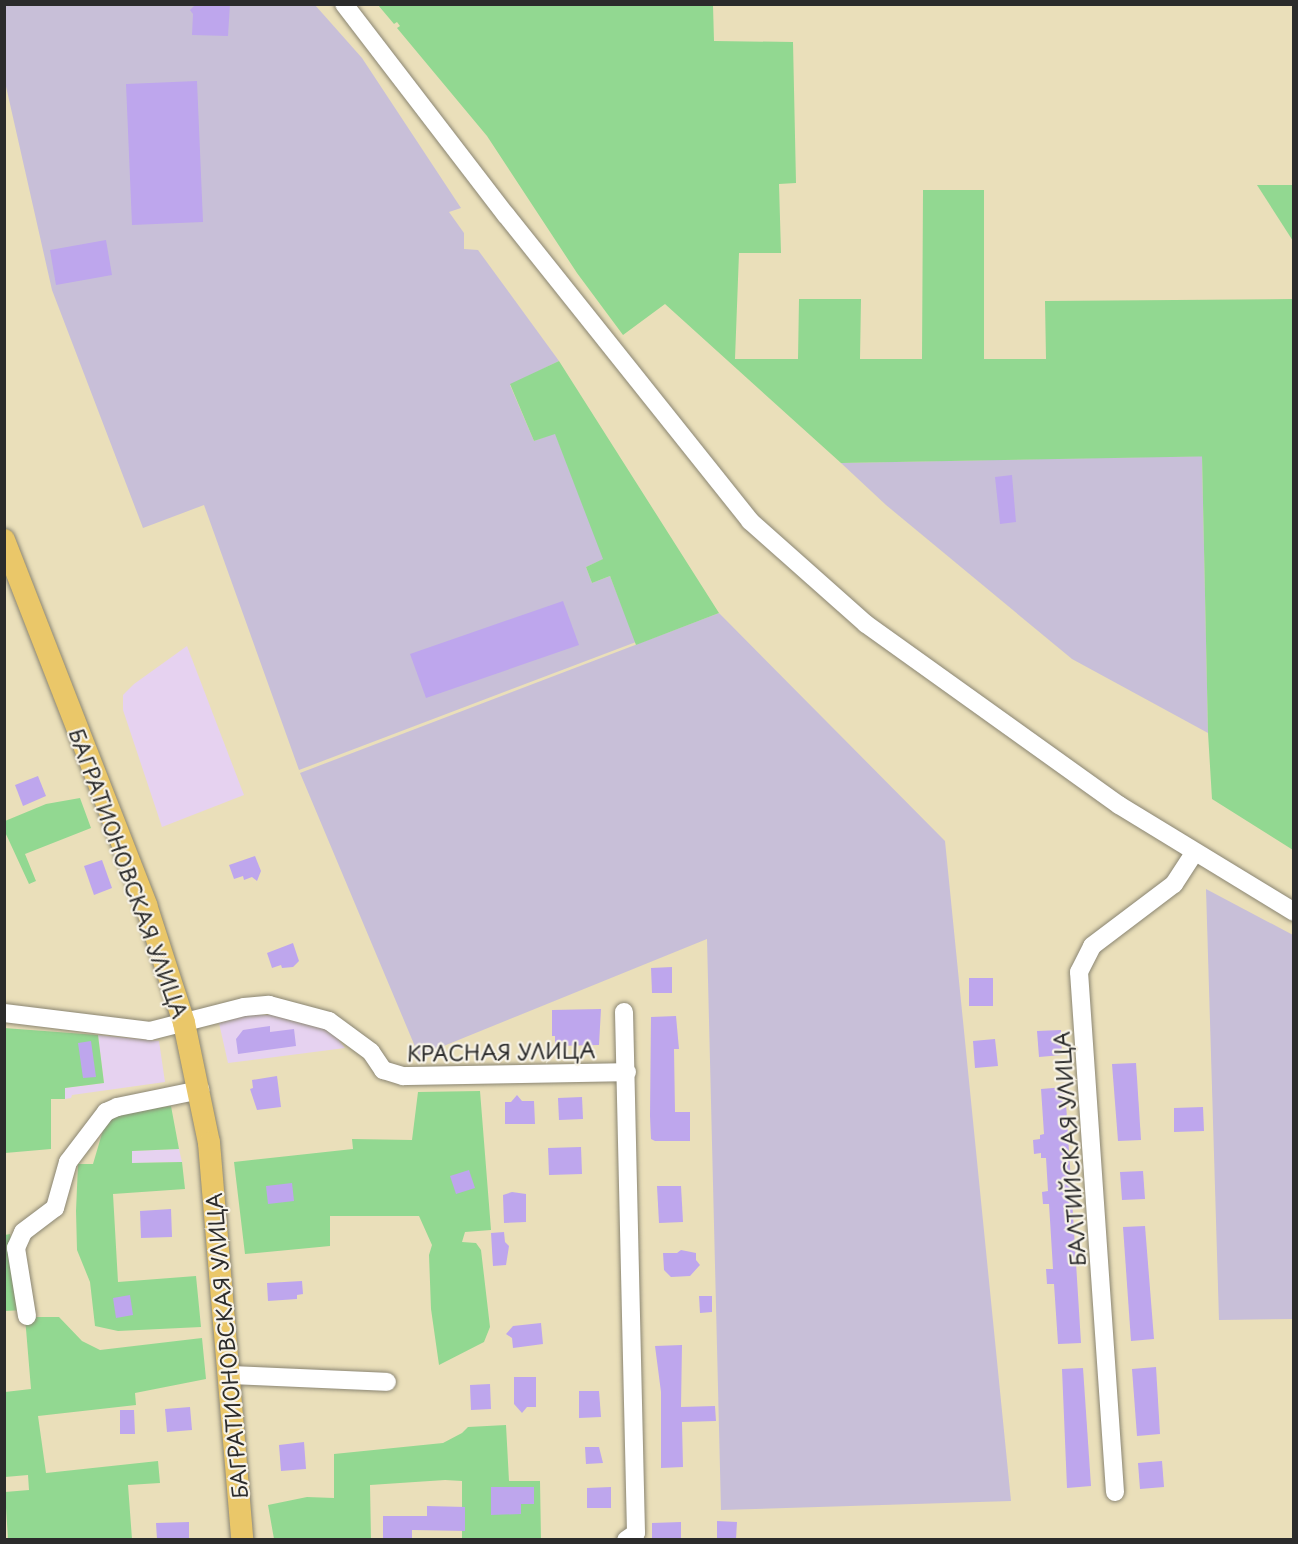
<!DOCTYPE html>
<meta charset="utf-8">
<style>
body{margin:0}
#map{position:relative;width:1298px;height:1544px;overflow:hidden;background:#eadfba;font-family:"Playpen Sans",sans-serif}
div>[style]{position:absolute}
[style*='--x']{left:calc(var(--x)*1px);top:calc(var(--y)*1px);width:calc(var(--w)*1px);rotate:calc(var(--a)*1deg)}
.built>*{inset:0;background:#e6d2f0}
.industrial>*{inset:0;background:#c8bfd8}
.green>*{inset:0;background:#92d891}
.building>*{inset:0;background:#bea6ed}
.roads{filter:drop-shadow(0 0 2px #8a8572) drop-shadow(0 0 2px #8a8572)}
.minor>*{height:18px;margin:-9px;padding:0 9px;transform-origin:9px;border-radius:9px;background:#fff}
.major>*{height:22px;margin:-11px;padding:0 11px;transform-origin:11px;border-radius:11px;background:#eac769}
span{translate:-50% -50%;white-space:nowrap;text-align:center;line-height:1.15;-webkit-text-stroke:4.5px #f7f3e8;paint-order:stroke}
.street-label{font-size:21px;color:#2b2b2b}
.frame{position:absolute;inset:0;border:6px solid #2b2b2b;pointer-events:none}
</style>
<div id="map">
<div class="built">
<div style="clip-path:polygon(187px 646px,244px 795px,162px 827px,123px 710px,123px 695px,134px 684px)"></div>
<div style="clip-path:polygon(246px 1015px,279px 1015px,330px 1029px,345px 1048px,228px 1063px,219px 1023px)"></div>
<div style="clip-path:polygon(98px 1035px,159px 1041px,165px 1082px,72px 1095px,71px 1098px,65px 1099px,65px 1088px,104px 1083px)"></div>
<div style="clip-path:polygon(179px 1149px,182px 1162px,132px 1163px,132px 1151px)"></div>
</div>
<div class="industrial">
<div style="clip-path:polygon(4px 5px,315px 5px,362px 58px,461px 208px,449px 212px,464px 233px,464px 249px,478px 250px,559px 361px,510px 385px,534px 441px,555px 433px,604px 559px,586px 567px,592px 583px,610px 576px,636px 642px,299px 770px,204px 505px,143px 528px,52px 290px,5px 82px)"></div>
<div style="clip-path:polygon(1202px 456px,1208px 733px,1072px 659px,886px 505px,841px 463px)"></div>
<div style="clip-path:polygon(719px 613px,945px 841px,1011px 1501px,721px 1510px,707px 939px,419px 1056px,300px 773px)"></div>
<div style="clip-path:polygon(1206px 889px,1293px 935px,1293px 1319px,1219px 1320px)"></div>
</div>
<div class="green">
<div style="clip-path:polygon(378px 5px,713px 5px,714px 41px,793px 42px,796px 183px,779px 184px,781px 253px,739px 253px,735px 359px,798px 359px,799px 299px,861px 299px,860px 359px,922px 359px,923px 190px,984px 190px,984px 359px,1046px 359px,1045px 301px,1293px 299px,1293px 850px,1212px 799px,1208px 733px,1202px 456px,1227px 456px,841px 463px,665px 304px,623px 335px,577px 273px,487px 136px,397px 28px,400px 26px,397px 22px,394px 24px)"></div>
<div style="clip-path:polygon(1257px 185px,1293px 185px,1293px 241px)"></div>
<div style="clip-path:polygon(559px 361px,719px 613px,636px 645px,610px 576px,592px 583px,586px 567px,603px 559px,555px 434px,534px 441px,510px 384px)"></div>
<div style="clip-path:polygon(80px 798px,91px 828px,25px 854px,36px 881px,29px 884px,5px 832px,5px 821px,46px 804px)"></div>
<div style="clip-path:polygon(4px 1028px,98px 1035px,104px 1083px,65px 1088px,65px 1099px,51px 1099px,51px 1149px,5px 1153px)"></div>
<div style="clip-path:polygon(480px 1091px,491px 1230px,465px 1232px,462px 1242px,476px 1243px,481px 1250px,490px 1327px,484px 1342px,439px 1365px,431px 1309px,429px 1255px,432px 1245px,419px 1216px,330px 1216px,330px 1246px,245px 1254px,234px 1162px,353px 1149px,352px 1139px,412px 1140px,418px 1092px)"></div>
<div style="clip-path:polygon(171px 1106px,179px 1149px,132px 1151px,132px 1163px,182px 1162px,185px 1189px,113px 1194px,118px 1282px,196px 1276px,201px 1327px,118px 1331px,95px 1326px,90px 1282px,77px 1250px,76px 1211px,78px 1164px,93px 1164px,108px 1113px)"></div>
<div style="clip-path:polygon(10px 1234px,24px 1310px,5px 1311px,5px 1235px)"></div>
<div style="clip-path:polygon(25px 1317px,59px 1317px,82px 1341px,100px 1350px,202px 1338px,206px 1379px,135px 1393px,136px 1405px,38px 1416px,46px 1473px,158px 1461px,160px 1483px,128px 1485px,132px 1539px,8px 1539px,5px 1492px,29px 1490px,28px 1475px,5px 1477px,5px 1392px,31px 1389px)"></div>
<div style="clip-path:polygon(506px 1425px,509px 1481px,540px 1481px,541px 1539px,462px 1539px,462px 1481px,445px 1480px,370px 1485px,371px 1539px,274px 1539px,268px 1505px,307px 1497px,334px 1498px,334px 1454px,443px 1443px,462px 1433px,468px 1427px)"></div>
</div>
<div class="building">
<div style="clip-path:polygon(230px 4px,228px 36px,192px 35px,193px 14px,190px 10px,195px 5px)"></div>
<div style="clip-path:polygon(197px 81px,203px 222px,132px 225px,126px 84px)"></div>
<div style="clip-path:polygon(106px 240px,112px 275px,56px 285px,50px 250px)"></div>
<div style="clip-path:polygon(1012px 475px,1016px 522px,1000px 524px,995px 477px)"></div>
<div style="clip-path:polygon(563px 601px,579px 645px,426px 698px,410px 654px)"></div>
<div style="clip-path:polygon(38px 776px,46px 796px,23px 806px,15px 785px)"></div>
<div style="clip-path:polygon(255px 856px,261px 871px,257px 881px,252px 877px,244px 880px,243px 876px,234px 879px,229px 865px)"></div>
<div style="clip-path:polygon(102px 860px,112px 888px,94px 895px,84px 866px)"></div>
<div style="clip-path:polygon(293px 943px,299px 961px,293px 967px,282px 968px,281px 965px,272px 968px,267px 953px)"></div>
<div style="clip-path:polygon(672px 967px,672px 993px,652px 993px,651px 968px)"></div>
<div style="clip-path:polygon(969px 978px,993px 978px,993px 1006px,969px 1006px)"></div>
<div style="clip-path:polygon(601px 1009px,599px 1045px,555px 1046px,555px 1036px,552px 1036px,552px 1010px)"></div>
<div style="clip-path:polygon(676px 1016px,679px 1049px,674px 1049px,675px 1112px,690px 1112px,690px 1141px,655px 1141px,651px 1139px,650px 1116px,651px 1017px)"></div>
<div style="clip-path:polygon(270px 1026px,270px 1032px,294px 1029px,296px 1046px,238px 1054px,236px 1039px,243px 1030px)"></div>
<div style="clip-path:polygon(1061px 1030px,1062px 1055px,1039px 1057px,1037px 1031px)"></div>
<div style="clip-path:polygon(995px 1039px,998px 1066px,975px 1068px,973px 1041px)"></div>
<div style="clip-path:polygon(91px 1041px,96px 1077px,83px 1078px,78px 1043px)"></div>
<div style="clip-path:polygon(1136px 1063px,1141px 1140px,1118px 1141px,1112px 1064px)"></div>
<div style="clip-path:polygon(277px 1076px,281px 1107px,257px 1110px,250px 1089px,253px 1088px,252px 1080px)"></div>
<div style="clip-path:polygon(1065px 1087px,1081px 1343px,1058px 1344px,1054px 1284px,1047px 1284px,1046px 1269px,1053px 1269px,1049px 1204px,1043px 1204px,1042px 1192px,1048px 1191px,1046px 1158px,1041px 1158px,1041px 1153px,1034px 1154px,1033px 1140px,1040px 1139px,1040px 1135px,1044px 1134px,1041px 1089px)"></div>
<div style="clip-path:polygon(517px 1095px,522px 1101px,534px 1101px,535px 1124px,505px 1124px,505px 1102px,511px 1102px)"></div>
<div style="clip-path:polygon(582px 1097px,583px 1119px,559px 1120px,558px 1098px)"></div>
<div style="clip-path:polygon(1203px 1107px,1204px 1131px,1174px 1132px,1174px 1108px)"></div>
<div style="clip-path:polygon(581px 1147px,582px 1174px,549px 1175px,548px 1148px)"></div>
<div style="clip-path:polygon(469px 1170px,475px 1188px,456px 1194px,450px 1176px)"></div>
<div style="clip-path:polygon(1143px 1171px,1145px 1199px,1122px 1200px,1120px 1172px)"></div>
<div style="clip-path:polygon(292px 1183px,294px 1201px,268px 1204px,266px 1186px)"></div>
<div style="clip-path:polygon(657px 1186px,681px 1186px,683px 1222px,659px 1223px)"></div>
<div style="clip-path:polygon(512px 1192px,526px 1194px,526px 1222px,504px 1223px,503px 1195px)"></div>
<div style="clip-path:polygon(171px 1209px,172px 1237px,141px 1238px,140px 1211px)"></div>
<div style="clip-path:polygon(1145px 1226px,1154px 1339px,1131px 1341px,1123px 1227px)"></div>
<div style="clip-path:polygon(504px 1232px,505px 1242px,509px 1246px,506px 1265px,493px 1266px,491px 1233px)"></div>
<div style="clip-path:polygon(681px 1250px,696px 1253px,696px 1260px,700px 1265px,690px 1276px,671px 1277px,664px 1270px,663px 1253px,677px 1253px)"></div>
<div style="clip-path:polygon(302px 1281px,303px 1294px,297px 1295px,297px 1299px,268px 1301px,267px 1283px)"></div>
<div style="clip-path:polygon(130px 1295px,133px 1315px,116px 1318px,113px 1298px)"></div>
<div style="clip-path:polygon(699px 1296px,712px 1296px,712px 1312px,700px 1313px)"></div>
<div style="clip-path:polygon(541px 1323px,543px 1344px,513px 1348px,512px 1338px,506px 1334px,513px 1326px)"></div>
<div style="clip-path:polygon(682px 1345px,681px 1407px,715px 1406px,716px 1421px,682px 1422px,683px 1467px,661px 1468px,661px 1392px,655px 1346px)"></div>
<div style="clip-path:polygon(1156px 1367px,1160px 1434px,1137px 1436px,1132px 1369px)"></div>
<div style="clip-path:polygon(1083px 1368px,1091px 1486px,1067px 1488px,1062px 1369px)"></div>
<div style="clip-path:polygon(514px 1377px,536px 1377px,536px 1407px,527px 1407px,522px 1413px,514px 1404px)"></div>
<div style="clip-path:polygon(490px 1384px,491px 1409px,471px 1410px,470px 1385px)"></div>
<div style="clip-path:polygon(579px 1391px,599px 1391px,601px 1417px,579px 1418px)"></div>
<div style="clip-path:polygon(190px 1407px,192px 1430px,167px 1432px,165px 1409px)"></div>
<div style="clip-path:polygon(120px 1410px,134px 1410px,135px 1434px,120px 1434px)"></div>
<div style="clip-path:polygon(304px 1442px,306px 1469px,281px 1471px,279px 1445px)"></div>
<div style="clip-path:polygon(585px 1447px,599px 1447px,603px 1463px,586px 1464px)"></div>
<div style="clip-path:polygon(1162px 1461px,1164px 1487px,1140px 1489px,1138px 1463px)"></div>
<div style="clip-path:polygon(491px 1487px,534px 1487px,534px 1504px,521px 1504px,521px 1514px,491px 1515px)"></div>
<div style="clip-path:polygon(611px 1487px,611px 1508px,587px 1508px,587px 1488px)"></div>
<div style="clip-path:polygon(427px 1506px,465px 1507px,465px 1531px,412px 1530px,412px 1539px,383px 1538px,383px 1516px,427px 1516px)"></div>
<div style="clip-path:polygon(717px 1521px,737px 1522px,736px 1539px,717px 1539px)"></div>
<div style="clip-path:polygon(189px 1522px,189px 1539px,157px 1539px,156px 1523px)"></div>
<div style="clip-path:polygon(681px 1522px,681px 1539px,652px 1539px,652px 1523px)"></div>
</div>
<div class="roads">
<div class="minor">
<div style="--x:344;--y:4;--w:266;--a:52.5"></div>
<div style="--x:506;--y:215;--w:391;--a:51.4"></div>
<div style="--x:750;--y:521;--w:155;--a:41.6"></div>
<div style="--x:866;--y:624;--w:311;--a:35.6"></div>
<div style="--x:1119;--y:805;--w:205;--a:31.4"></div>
<div style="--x:624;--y:1012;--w:521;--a:88.68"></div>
<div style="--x:636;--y:1533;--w:12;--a:145"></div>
<div style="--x:4;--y:1013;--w:147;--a:7"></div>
<div style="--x:150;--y:1031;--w:97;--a:-14.3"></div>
<div style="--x:244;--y:1007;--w:25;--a:-5"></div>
<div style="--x:269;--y:1005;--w:62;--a:14.9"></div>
<div style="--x:329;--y:1021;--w:52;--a:36.4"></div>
<div style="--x:371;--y:1052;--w:22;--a:56"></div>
<div style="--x:383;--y:1070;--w:21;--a:17"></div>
<div style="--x:403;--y:1076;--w:224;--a:-1"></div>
<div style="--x:27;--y:1316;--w:69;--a:-99.2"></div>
<div style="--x:16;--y:1248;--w:17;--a:-66"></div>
<div style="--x:23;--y:1232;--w:40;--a:-37"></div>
<div style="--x:55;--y:1208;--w:48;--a:-74.2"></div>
<div style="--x:68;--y:1162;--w:63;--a:-52.8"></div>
<div style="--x:106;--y:1112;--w:12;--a:-24"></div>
<div style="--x:117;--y:1107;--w:85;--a:-11.6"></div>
<div style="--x:229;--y:1375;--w:158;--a:2.5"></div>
<div style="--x:1115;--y:1492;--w:521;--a:-93.96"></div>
<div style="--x:1079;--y:972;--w:29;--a:-63"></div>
<div style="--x:1092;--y:946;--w:103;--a:-37.1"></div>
<div style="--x:1174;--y:884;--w:38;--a:-57"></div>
</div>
<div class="major">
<div style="--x:4;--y:540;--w:392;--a:68.7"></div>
<div style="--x:146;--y:905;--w:124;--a:72.1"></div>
<div style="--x:184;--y:1023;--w:123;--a:78.2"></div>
<div style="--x:209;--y:1143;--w:398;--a:85.2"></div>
</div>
</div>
<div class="street-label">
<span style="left:129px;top:873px;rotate:70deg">БАГРАТИОНОВСКАЯ УЛИЦА</span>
<span style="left:501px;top:1051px;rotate:-1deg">КРАСНАЯ УЛИЦА</span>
<span style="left:1069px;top:1149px;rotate:-94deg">БАЛТИЙСКАЯ УЛИЦА</span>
<span style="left:226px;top:1346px;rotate:-95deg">БАГРАТИОНОВСКАЯ УЛИЦА</span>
</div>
<div class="frame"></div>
</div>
